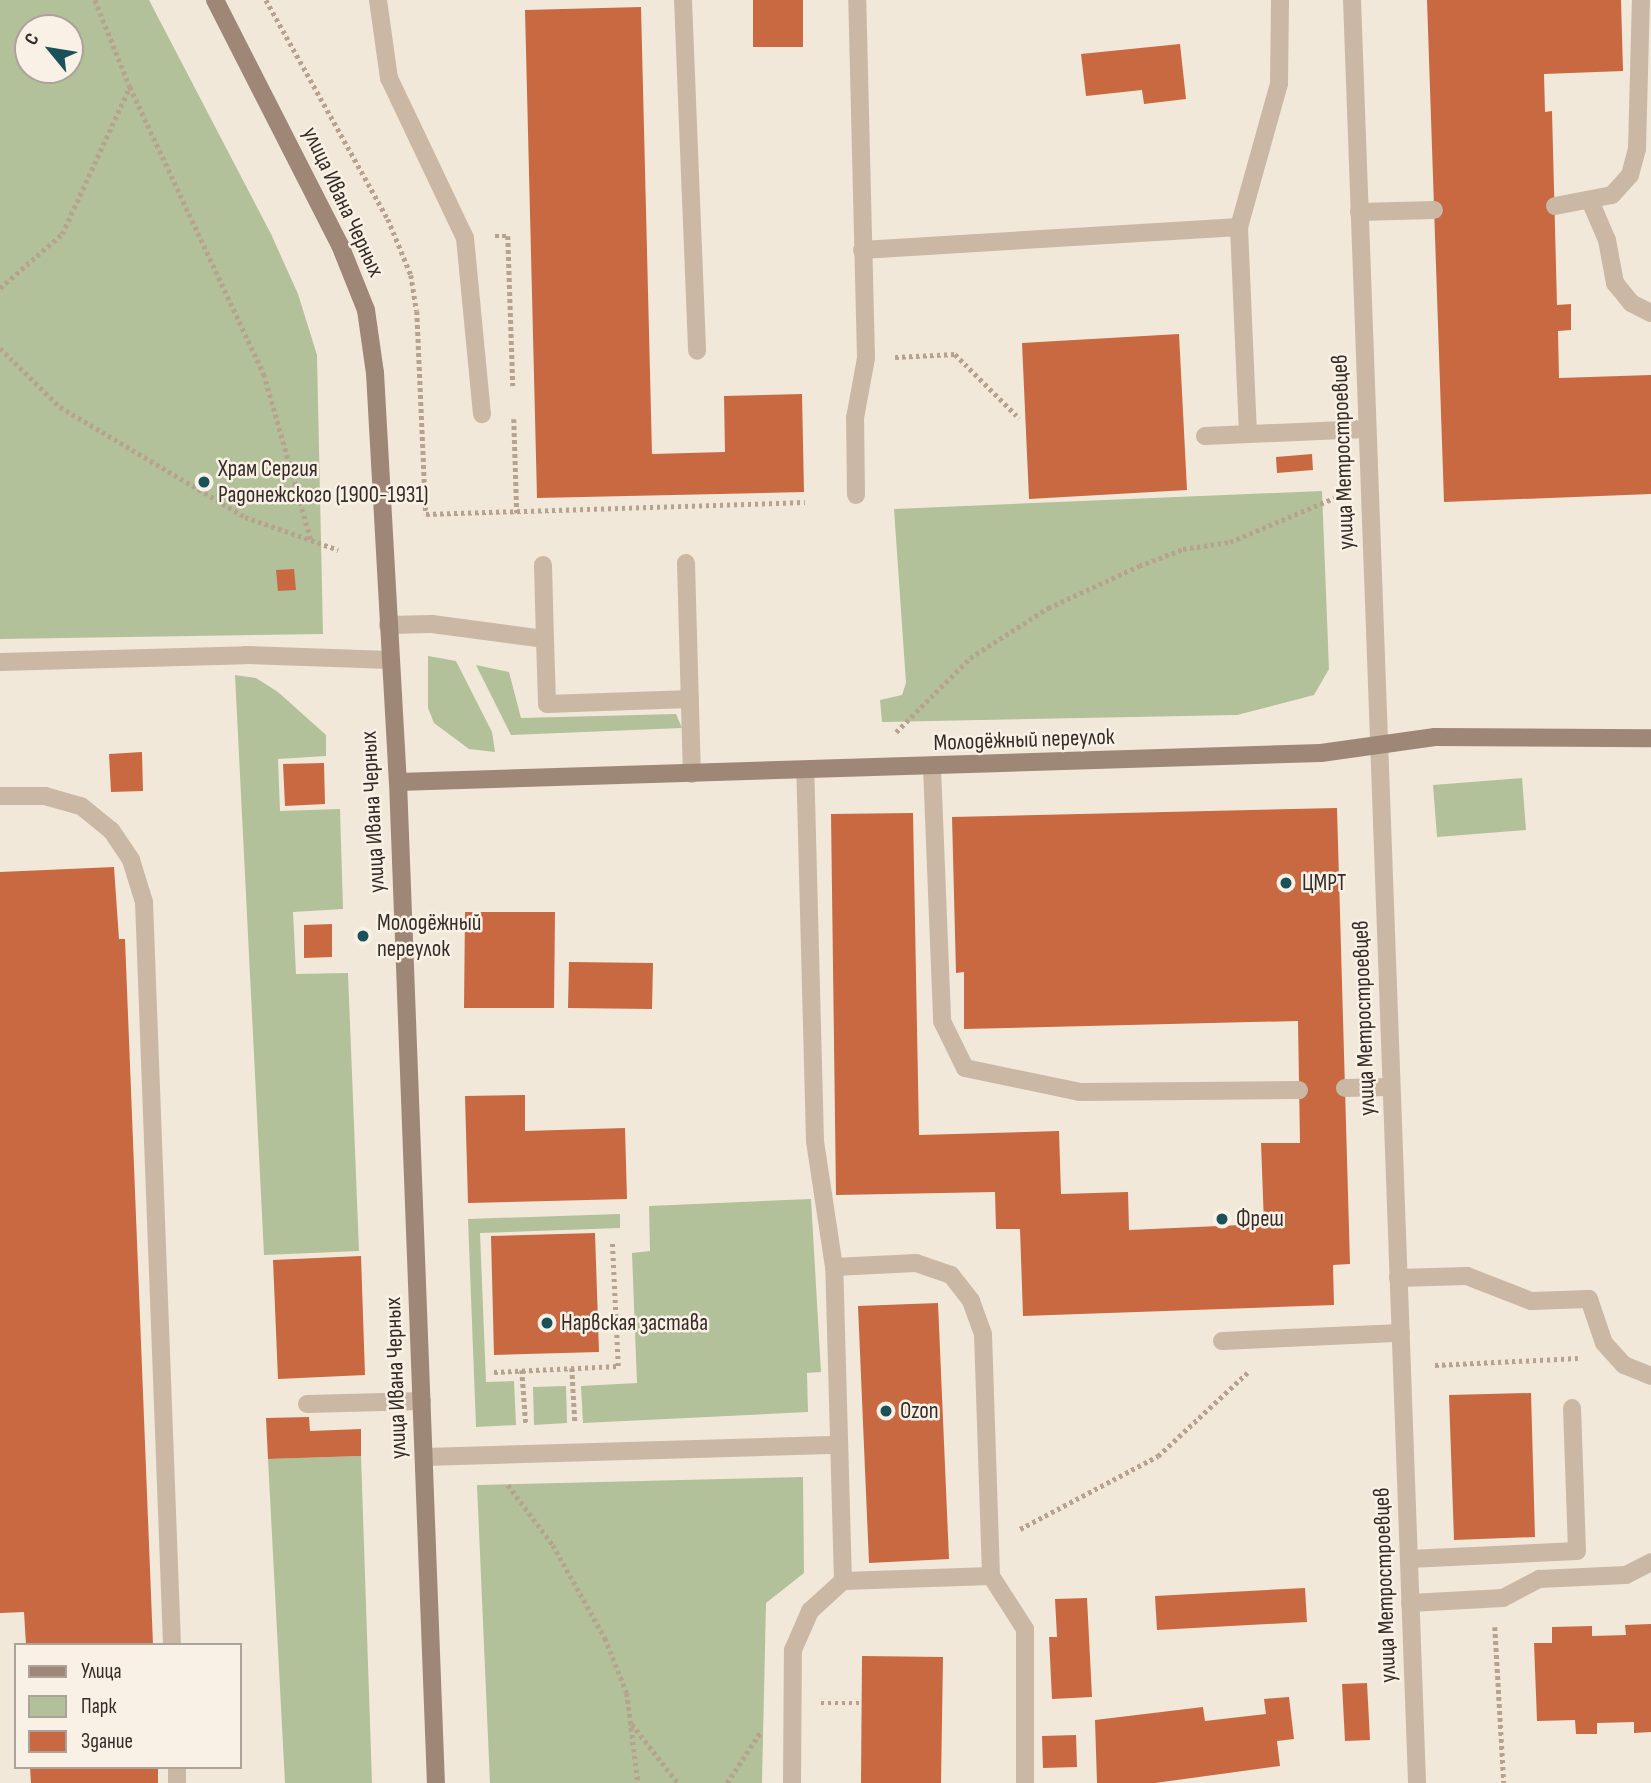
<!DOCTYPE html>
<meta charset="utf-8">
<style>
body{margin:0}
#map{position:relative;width:1651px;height:1783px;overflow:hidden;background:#f2e8d9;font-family:"Sofia Sans Condensed",sans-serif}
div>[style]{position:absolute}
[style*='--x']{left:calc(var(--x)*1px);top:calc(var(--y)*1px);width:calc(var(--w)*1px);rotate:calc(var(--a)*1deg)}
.green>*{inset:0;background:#b2c199}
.building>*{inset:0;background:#c86941}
.path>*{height:4.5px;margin-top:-2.25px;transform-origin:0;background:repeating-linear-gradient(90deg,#b6a28f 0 3.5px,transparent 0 7px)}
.lane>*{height:18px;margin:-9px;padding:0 9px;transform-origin:9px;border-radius:9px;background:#cab8a5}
.street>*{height:18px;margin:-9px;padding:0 9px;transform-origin:9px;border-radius:9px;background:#cab8a5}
.secondary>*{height:18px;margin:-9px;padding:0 9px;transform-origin:9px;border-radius:9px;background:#9e8777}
.dots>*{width:19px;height:19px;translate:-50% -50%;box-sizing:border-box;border:4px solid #f9f1e6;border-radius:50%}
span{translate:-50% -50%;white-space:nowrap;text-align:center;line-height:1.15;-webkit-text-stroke:5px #f9f1e6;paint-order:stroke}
.street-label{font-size:23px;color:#362c27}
.poi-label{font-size:23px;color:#362c27}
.left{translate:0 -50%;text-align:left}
.legend{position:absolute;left:14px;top:1643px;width:228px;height:126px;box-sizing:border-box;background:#f9f1e6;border:2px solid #aba29a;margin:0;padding:9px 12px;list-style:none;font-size:21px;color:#362c27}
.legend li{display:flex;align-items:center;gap:14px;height:35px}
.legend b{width:35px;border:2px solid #aba29a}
.north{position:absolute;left:14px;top:14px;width:70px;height:70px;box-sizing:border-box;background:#f9f1e6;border:2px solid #aba29a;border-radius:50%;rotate:300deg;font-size:19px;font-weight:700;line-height:28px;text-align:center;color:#362c27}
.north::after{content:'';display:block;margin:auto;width:24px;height:32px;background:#1b5158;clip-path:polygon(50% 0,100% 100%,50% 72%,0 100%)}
</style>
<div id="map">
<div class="green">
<div style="clip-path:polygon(evenodd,0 0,149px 0,271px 234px,298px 294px,317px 355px,323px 634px,0 639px,0 0,28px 28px,70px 28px,70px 70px,28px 70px,28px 28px)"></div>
<div style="clip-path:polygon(1322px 491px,1329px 669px,1314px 695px,1237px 715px,882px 722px,880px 700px,902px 695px,906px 683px,894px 509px)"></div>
<div style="clip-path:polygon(428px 656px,456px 661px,492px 732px,495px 752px,469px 749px,434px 723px,428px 708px)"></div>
<div style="clip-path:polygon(476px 665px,509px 672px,521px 718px,676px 714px,682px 728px,511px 735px)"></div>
<div style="clip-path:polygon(235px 675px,256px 678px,278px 692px,326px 735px,326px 756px,278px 759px,280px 811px,340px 809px,343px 909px,293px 912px,296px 974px,348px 973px,359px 1251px,264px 1255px)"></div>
<div style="clip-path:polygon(1522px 778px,1526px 830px,1437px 837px,1433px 785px)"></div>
<div style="clip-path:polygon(811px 1199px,821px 1372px,807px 1373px,808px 1412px,583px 1423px,581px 1386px,637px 1383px,632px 1253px,650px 1251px,649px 1206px)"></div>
<div style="clip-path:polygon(620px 1214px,620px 1228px,480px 1233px,486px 1382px,514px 1381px,516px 1425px,476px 1427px,468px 1219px)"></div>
<div style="clip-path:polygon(566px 1386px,567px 1423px,534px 1425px,533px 1387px)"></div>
<div style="clip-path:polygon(361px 1456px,372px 1783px,285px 1783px,268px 1459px)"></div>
<div style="clip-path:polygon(803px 1477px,804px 1573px,766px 1603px,762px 1783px,490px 1783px,477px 1485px)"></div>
</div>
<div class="building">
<div style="clip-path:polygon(753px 0,803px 0,803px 47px,753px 47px)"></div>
<div style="clip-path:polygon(1427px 0,1621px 0,1623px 71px,1544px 74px,1545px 112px,1552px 111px,1557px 305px,1571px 304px,1571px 330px,1558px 331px,1559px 378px,1651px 375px,1651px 494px,1444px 502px)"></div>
<div style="clip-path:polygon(641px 7px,652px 454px,725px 452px,724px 396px,802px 394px,804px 492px,537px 498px,525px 10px)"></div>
<div style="clip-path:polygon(1180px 44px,1186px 99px,1144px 104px,1142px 90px,1086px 96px,1081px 54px)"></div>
<div style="clip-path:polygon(1179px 334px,1187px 490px,1029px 499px,1022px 343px)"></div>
<div style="clip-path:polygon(1312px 454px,1313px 470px,1277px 473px,1276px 457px)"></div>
<div style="clip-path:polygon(294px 569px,296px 590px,278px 591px,276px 570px)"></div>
<div style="clip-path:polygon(142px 752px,143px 791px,111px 792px,109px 754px)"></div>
<div style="clip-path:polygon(324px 763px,325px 804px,285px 806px,283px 764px)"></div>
<div style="clip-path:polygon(1337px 808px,1350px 1264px,1333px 1265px,1334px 1305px,1023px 1316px,1020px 1229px,996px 1229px,995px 1192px,836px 1195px,831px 814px,913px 813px,919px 1135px,1059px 1131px,1061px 1194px,1128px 1192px,1129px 1230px,1264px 1224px,1261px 1143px,1300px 1143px,1298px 1021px,964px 1029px,964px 972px,956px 973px,952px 817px)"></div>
<div style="clip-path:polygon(114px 867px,119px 939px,125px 939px,153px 1645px,26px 1645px,24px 1612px,0 1613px,0 872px)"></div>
<div style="clip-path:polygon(465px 912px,555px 912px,554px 1008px,464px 1008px)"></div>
<div style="clip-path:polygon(332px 924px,332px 957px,304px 958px,304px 925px)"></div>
<div style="clip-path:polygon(569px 962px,653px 963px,652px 1009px,568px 1008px)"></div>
<div style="clip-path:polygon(525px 1095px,525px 1131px,625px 1128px,627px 1199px,468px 1203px,465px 1096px)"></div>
<div style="clip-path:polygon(595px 1233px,599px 1352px,494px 1355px,491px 1236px)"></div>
<div style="clip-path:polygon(361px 1256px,365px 1375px,278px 1379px,273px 1260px)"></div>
<div style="clip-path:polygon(938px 1303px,949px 1559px,869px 1563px,858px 1306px)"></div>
<div style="clip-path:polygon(1531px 1393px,1535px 1537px,1454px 1540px,1449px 1395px)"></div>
<div style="clip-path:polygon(309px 1417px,310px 1431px,361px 1429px,361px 1456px,268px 1459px,266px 1418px)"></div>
<div style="clip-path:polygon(1305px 1588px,1307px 1622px,1157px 1630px,1155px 1596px)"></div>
<div style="clip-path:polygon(1087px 1598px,1092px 1697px,1052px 1699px,1049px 1637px,1057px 1637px,1055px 1599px)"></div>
<div style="clip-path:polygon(1651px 1624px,1651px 1732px,1634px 1733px,1634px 1722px,1597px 1723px,1597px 1734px,1576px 1734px,1575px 1720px,1537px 1721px,1534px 1643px,1552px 1643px,1552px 1627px,1592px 1626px,1592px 1636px,1626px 1635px,1625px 1625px)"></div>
<div style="clip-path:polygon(862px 1656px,943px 1657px,941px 1783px,861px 1783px)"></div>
<div style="clip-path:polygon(1367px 1683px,1370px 1740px,1345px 1741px,1342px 1684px)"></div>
<div style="clip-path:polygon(1289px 1697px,1294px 1739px,1277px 1741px,1280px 1766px,1155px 1783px,1097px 1783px,1095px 1720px,1203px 1707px,1205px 1721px,1266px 1714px,1264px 1699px)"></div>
<div style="clip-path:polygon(1076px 1735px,1077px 1767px,1043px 1768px,1042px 1736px)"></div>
<div style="clip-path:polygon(30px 1767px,158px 1767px,158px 1783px,31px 1783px)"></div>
</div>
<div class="path">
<div style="--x:95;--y:0;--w:94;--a:68.1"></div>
<div style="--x:130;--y:87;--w:317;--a:65"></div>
<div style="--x:264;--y:374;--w:173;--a:74.2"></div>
<div style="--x:311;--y:540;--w:29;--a:20"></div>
<div style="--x:266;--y:0;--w:251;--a:60.9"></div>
<div style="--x:388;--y:219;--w:61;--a:67.7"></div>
<div style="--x:411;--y:275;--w:36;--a:81"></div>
<div style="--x:417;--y:311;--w:203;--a:87.5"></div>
<div style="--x:426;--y:514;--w:379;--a:-1.8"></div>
<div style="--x:495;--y:236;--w:13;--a:0"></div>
<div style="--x:508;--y:236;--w:150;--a:88.1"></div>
<div style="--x:0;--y:288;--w:82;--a:-41.1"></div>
<div style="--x:62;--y:234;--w:161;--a:-65.3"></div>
<div style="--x:0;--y:348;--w:84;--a:44.5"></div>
<div style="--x:60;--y:407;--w:215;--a:30.7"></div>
<div style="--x:245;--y:517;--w:70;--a:19.2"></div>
<div style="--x:895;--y:357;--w:60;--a:-2.9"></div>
<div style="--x:955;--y:354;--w:91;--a:45"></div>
<div style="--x:514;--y:419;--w:94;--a:88.2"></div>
<div style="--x:896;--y:732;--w:105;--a:-45"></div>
<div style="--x:970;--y:658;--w:93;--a:-32.7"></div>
<div style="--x:1048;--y:608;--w:100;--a:-24.8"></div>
<div style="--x:1139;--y:566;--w:47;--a:-21.1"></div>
<div style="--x:1183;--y:549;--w:48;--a:-8.5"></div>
<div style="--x:1230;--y:542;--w:113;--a:-22.9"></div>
<div style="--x:1435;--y:1365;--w:143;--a:-2.8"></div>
<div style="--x:572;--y:1368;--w:54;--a:86.8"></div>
<div style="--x:522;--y:1370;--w:55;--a:85.8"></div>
<div style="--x:494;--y:1372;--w:124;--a:-2.8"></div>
<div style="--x:618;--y:1366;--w:126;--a:-92.7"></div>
<div style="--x:508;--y:1485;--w:75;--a:53.1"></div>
<div style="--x:553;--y:1545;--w:107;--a:60.8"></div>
<div style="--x:605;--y:1638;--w:59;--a:68.2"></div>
<div style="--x:627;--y:1693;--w:91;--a:83"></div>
<div style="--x:1020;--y:1529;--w:156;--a:-27.9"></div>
<div style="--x:1158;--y:1456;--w:125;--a:-43"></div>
<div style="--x:1495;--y:1627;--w:156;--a:86.7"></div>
<div style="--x:821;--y:1703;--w:41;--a:0"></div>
<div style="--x:632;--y:1724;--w:75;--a:52.1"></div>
<div style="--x:727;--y:1783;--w:62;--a:-56.8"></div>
</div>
<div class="lane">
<div style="--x:378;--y:0;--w:79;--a:82"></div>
<div style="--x:389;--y:78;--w:177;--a:64.6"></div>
<div style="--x:465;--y:238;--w:177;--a:84.5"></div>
<div style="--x:683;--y:0;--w:351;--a:87.7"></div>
<div style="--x:1591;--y:203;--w:40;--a:66.6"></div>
<div style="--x:1607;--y:240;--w:44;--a:79.5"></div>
<div style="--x:1615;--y:283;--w:26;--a:51"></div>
<div style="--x:1631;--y:303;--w:22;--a:27"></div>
<div style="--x:1555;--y:206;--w:58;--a:-10.9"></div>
<div style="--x:1612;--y:195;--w:27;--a:-48"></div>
<div style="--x:1630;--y:175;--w:27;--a:-75"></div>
<div style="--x:1637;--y:149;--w:149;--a:-88.5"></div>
<div style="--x:1359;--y:212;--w:75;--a:-1.5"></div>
<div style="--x:862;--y:250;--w:378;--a:-3.5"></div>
<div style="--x:1248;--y:434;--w:207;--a:-92.5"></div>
<div style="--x:1239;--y:227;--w:148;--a:-74.4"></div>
<div style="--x:1279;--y:84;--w:84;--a:-89.3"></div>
<div style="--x:1205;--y:436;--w:161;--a:-2.5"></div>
<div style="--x:856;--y:495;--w:77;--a:-90.7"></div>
<div style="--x:855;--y:418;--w:61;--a:-79.6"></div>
<div style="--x:866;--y:358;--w:358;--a:-91.4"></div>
<div style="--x:686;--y:563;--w:211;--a:88.4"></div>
<div style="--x:543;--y:565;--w:74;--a:88.5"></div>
<div style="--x:388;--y:625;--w:44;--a:-1.3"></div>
<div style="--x:432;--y:624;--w:114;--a:7.6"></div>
<div style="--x:545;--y:639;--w:65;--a:88.2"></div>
<div style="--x:547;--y:704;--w:143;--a:-2"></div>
<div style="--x:0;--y:662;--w:246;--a:-1.6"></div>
<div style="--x:246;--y:655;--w:144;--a:2"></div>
<div style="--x:932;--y:768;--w:253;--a:87.7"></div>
<div style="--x:942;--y:1021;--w:52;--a:63.9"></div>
<div style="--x:965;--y:1068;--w:117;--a:11.8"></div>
<div style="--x:1080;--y:1092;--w:219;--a:-0.5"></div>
<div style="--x:0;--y:796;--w:45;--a:0"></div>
<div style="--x:45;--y:796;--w:37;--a:16"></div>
<div style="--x:81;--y:806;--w:38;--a:39"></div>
<div style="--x:111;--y:830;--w:36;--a:56"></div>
<div style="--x:131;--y:860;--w:44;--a:72.8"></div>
<div style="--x:144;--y:902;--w:744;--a:87.84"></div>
<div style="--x:1345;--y:1088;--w:45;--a:-1.3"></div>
<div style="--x:834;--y:1267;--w:82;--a:-2.8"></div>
<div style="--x:916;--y:1263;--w:37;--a:19"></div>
<div style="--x:951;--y:1275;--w:33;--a:52"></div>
<div style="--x:971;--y:1301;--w:35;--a:70"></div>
<div style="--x:983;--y:1334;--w:242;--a:88.1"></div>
<div style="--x:1398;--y:1278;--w:69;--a:-1.7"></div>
<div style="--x:1467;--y:1276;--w:69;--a:21.3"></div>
<div style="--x:1531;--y:1301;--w:58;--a:-2"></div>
<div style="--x:1589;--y:1299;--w:46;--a:71.2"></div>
<div style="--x:1604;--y:1343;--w:30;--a:48"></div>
<div style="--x:1624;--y:1365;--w:29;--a:22"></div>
<div style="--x:1222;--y:1341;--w:179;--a:-2.6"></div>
<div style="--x:307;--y:1404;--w:115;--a:-1.5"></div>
<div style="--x:424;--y:1457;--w:415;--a:-1.7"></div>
<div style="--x:1409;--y:1559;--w:168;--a:-2.7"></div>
<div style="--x:1577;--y:1551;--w:143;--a:-92"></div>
<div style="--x:843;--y:1581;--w:148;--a:-1.9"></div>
<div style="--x:991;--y:1576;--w:63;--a:57.3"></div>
<div style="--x:1025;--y:1629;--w:154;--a:90"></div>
<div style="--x:1410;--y:1603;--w:93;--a:-3.1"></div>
<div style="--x:1503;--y:1598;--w:41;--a:-27.8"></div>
<div style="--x:1539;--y:1579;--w:87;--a:-2.6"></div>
<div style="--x:1626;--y:1575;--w:28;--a:-27"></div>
<div style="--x:177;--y:1767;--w:16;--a:90"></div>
<div style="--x:792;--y:1783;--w:133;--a:-89.6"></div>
<div style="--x:793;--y:1650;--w:43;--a:-66.4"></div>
<div style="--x:810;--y:1611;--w:45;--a:-42.3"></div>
<div style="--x:843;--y:1581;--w:314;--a:-91.6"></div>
<div style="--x:834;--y:1267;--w:127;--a:-98.6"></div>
<div style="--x:815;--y:1141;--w:370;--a:-91.5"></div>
</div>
<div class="street">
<div style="--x:1352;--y:0;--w:1784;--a:87.91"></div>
</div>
<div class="secondary">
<div style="--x:215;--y:0;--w:275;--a:63"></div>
<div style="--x:340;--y:245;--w:70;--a:68.2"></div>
<div style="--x:366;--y:310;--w:64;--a:81.9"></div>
<div style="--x:375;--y:373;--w:410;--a:86.8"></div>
<div style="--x:398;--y:782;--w:1002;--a:87.83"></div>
<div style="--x:398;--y:782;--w:923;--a:-1.8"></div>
<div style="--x:1321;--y:753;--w:115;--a:-8"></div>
<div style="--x:1435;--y:737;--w:216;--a:0.3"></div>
</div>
<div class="dots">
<div style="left:204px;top:482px;background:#1b5158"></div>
<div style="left:1286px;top:883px;background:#1b5158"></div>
<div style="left:363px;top:936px;background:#1b5158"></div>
<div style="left:1222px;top:1219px;background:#1b5158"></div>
<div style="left:547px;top:1323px;background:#1b5158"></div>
<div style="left:886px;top:1411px;background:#1b5158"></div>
</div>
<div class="street-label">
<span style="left:343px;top:202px;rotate:65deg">улица Ивана Черных</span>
<span style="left:1343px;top:452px;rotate:-92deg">улица Метростроевцев</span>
<span style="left:1024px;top:740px;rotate:-2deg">Молодёжный переулок</span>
<span style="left:373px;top:812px;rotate:-93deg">улица Ивана Черных</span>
<span style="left:1364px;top:1018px;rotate:-92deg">улица Метростроевцев</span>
<span style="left:396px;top:1378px;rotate:-92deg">улица Ивана Черных</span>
<span style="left:1385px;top:1585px;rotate:-92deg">улица Метростроевцев</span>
</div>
<div class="poi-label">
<span class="left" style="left:218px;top:482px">Храм Сергия<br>Радонежского (1900-1931)</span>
<span class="left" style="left:1302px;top:883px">ЦМРТ</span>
<span class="left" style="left:377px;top:936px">Молодёжный<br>переулок</span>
<span class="left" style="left:1236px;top:1219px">Фреш</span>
<span class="left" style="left:561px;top:1323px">Нарвская застава</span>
<span class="left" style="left:900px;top:1411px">Ozon</span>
</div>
<ul class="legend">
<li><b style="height:9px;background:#9e8777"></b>Улица</li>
<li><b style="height:19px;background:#b2c199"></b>Парк</li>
<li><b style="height:19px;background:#c86941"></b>Здание</li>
</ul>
<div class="north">С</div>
</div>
